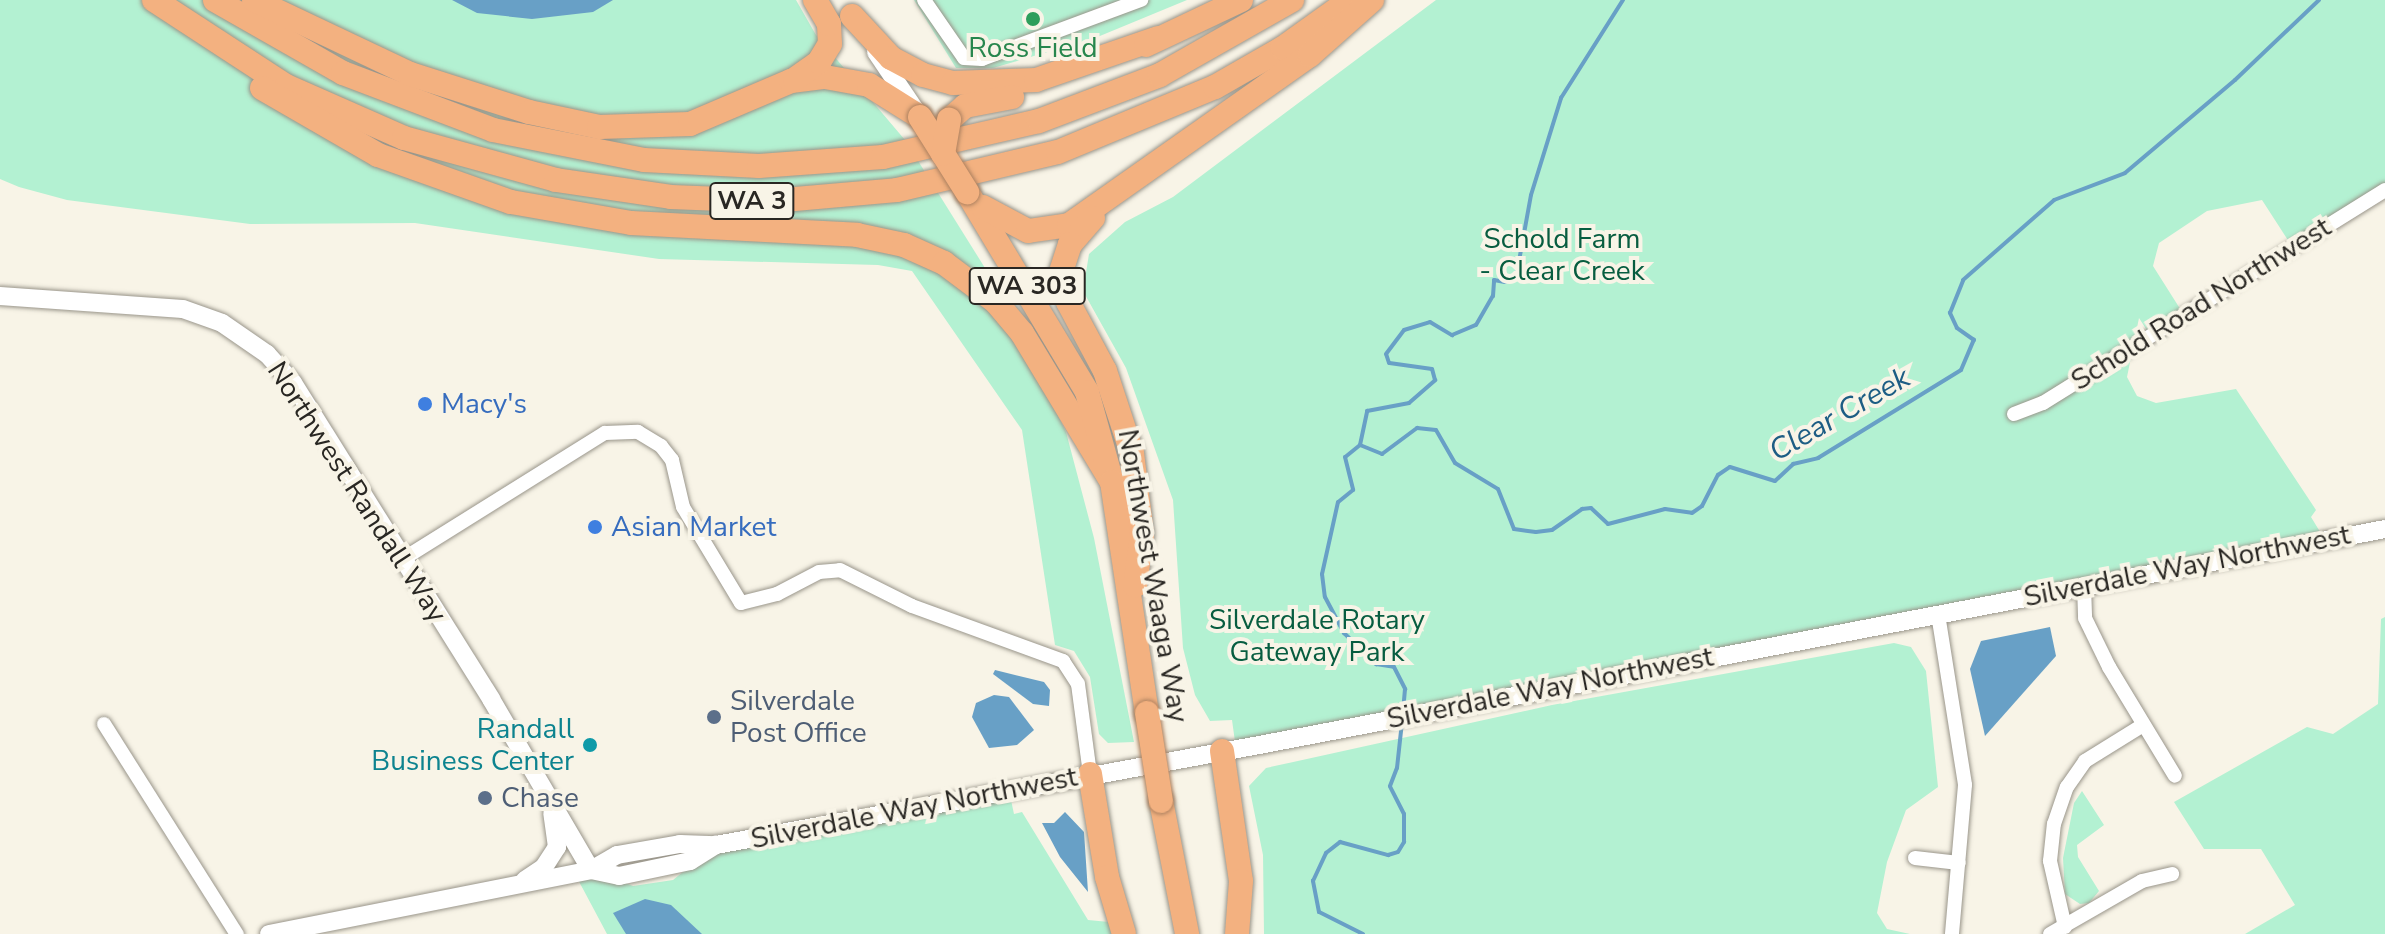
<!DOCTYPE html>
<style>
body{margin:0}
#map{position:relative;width:2385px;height:934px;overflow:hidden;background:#f8f4e7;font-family:"Nunito Sans",sans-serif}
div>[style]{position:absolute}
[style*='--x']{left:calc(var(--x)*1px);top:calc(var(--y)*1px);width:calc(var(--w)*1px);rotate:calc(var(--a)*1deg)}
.green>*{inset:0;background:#b3f1d2}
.water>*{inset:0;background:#68a0c6}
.stream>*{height:4px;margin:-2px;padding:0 2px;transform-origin:2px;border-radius:2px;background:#68a0c6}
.roads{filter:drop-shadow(0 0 2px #99958a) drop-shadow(0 0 2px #99958a)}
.street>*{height:14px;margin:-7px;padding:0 7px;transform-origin:7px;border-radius:7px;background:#fff}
.secondary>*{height:18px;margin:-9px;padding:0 9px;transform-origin:9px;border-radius:9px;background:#fff}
.highway>*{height:24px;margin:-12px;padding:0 12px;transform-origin:12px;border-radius:12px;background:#f3b180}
.bridges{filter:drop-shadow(0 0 2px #ac815f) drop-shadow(0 0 2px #ac815f)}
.highway-bridge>*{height:24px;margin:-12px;padding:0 12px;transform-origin:12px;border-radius:12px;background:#f3b180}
.dots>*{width:22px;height:22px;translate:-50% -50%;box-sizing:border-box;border:4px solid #f8f4e7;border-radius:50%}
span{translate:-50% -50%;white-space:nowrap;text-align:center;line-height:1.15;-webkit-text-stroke:8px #f8f4e7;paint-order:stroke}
.shield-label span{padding:2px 6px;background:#f8f4e7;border:2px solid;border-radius:6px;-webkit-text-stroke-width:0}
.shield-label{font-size:26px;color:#292723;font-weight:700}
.leisure-label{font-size:28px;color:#27864d}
.park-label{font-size:28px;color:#075d40}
.street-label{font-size:28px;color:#292723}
.shop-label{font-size:28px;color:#366cbe}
.left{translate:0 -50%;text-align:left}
.service-label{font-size:28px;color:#4e5e75}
.culture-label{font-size:28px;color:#0d838f}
.right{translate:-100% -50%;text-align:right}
.water-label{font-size:30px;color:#1d5d84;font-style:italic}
</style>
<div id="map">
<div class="green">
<div style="clip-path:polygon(0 0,796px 0,816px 35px,905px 140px,990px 276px,1066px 432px,1094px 538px,1134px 742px,1108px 743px,1099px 734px,1090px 677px,1074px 651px,1055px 645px,1022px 430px,912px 271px,878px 265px,659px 259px,415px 223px,250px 224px,67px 200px,19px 187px,0 179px)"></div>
<div style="clip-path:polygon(914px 0,1187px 0,1095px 38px,993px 68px,956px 68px)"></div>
<div style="clip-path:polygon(1436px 0,2385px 0,2385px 190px,2293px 248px,2262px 200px,2207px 211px,2159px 243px,2153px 266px,2184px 315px,2150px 335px,2139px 318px,2127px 377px,2137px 396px,2156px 403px,2236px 389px,2316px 510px,2311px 517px,2325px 540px,1236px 749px,1232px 720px,1210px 721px,1195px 695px,1183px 648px,1173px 500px,1126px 368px,1083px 291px,1089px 254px,1125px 222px,1173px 197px)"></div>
<div style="clip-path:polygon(2385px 617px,2385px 934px,2245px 934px,2295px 905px,2261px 849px,2204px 849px,2174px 802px,2307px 727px,2333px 734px,2378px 704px,2381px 619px)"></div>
<div style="clip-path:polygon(1894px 643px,1911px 647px,1926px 671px,1938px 787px,1906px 810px,1887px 862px,1877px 913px,1887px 929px,1910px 934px,1264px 934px,1263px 855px,1249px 786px,1266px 768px,1552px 705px)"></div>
<div style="clip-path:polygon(1009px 791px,1014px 814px,1022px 812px,1088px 920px,1109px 922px,1114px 934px,607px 934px,575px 874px,591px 870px,633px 886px,673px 880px,716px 845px)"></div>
<div style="clip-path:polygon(2082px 791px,2104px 825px,2077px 845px,2078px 857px,2099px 891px,2089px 903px,2080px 904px,2065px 894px,2063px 858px,2074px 803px)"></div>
</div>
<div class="water">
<div style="clip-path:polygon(452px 0,613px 0,593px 12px,532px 19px,477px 13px)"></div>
<div style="clip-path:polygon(2050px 627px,2056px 656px,1985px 736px,1970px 669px,1981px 641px)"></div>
<div style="clip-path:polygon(995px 670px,1044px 682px,1050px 690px,1049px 706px,1033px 704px,993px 674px)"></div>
<div style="clip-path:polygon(994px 695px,1009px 697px,1034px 730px,1017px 745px,989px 748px,972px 717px,976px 703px)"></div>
<div style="clip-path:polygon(1065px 812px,1084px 832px,1088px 892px,1060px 857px,1042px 823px,1054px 823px)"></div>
<div style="clip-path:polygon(645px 899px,671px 905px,702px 934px,626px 934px,613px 913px)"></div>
</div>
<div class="stream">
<div style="--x:1360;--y:445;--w:24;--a:22"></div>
<div style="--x:1382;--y:454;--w:44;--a:-36.6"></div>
<div style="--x:1417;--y:428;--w:19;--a:6"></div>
<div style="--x:1436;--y:430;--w:38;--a:60"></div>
<div style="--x:1455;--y:463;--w:50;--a:31.2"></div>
<div style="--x:1498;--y:489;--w:43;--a:68.2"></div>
<div style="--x:1514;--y:529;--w:22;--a:8"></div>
<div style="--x:1536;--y:532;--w:16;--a:-7"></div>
<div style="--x:1552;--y:530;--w:37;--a:-35"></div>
<div style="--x:1582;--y:509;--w:9;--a:-6"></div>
<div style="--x:1591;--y:508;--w:23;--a:43"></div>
<div style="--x:1608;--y:524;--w:59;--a:-14.7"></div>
<div style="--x:1665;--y:509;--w:27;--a:8"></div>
<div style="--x:1692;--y:513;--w:12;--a:-35"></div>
<div style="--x:1702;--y:506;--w:35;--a:-63"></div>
<div style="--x:1718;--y:475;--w:14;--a:-34"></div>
<div style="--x:1730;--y:467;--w:47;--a:17.3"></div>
<div style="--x:1775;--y:481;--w:25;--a:-43"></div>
<div style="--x:1793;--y:464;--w:26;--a:-13"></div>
<div style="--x:1818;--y:458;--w:168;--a:-31.6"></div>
<div style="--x:1961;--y:370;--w:33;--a:-67"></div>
<div style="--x:1974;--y:340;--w:21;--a:-145"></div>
<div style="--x:1957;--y:328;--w:17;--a:-115"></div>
<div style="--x:1950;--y:313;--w:35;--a:-68"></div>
<div style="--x:1963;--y:280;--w:121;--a:-41.3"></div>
<div style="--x:2054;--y:200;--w:76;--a:-20.8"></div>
<div style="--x:2125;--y:173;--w:144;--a:-40.2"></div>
<div style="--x:2235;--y:80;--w:116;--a:-43.6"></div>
<div style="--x:1360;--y:445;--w:19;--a:141"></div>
<div style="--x:1345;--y:457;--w:34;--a:76"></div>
<div style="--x:1353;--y:490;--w:19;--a:141"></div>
<div style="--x:1338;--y:502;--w:74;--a:102.5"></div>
<div style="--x:1322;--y:574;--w:23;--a:83"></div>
<div style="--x:1325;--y:597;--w:41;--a:62.2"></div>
<div style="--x:1344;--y:633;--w:45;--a:44.1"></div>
<div style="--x:1376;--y:664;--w:18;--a:9"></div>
<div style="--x:1394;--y:667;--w:25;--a:63"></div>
<div style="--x:1405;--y:689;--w:24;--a:95"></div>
<div style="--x:1360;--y:445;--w:35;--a:-78"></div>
<div style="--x:1367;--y:411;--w:43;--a:-10.8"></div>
<div style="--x:1409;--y:403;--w:35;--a:-41"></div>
<div style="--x:1435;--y:380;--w:11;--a:-105"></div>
<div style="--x:1432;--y:369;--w:43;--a:-172.1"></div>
<div style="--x:1389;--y:363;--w:9;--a:-108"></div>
<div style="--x:1386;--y:354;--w:30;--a:-53"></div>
<div style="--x:1404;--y:330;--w:27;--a:-17"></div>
<div style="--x:1430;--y:322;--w:26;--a:31"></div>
<div style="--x:1452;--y:335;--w:26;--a:-23"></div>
<div style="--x:1476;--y:325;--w:34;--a:-60"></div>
<div style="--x:1493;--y:296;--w:16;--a:-86"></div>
<div style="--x:1494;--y:280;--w:11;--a:10"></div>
<div style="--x:1505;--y:282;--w:16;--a:-40"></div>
<div style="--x:1517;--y:272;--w:78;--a:-79.7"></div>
<div style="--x:1531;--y:195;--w:102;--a:-72.8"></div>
<div style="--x:1561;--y:98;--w:116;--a:-57.7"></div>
<div style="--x:1363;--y:934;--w:49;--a:-153.4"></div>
<div style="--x:1319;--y:912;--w:32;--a:-101"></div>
<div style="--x:1313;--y:881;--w:31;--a:-65"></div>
<div style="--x:1326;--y:853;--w:18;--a:-38"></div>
<div style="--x:1340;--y:842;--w:50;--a:15.2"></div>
<div style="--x:1388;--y:855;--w:10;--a:-17"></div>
<div style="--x:1398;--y:852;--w:12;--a:-59"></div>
<div style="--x:1404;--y:842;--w:28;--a:-90"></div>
<div style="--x:1404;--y:814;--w:31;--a:-117"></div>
<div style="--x:1390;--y:786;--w:19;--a:-69"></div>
<div style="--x:1397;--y:768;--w:46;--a:-83.8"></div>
</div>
<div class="roads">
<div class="street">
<div style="--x:924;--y:0;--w:70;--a:55.4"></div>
<div style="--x:964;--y:58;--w:18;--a:3"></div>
<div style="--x:982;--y:59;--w:170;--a:-20.4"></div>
<div style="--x:2014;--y:414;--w:31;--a:-21"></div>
<div style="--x:2043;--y:403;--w:403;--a:-31.9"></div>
<div style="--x:403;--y:559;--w:238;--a:-32"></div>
<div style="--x:605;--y:433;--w:33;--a:-2"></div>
<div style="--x:638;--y:432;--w:27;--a:31"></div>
<div style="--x:661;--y:446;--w:18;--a:52"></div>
<div style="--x:672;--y:460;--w:48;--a:76.8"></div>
<div style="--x:683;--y:507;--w:112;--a:58.9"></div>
<div style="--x:741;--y:603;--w:37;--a:-14"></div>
<div style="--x:777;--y:594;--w:47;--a:-27.6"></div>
<div style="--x:819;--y:572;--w:21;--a:-5"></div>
<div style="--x:840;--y:570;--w:80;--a:26.6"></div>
<div style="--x:912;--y:606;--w:161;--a:20"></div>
<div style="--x:1063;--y:661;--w:27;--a:57"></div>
<div style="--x:1078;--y:684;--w:91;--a:82.4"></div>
<div style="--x:2084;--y:586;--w:32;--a:88"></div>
<div style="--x:2085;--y:618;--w:55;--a:63.9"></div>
<div style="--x:2109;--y:667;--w:127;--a:58.8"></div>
<div style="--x:1938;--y:614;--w:173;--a:81"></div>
<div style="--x:1965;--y:785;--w:150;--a:95"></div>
<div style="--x:104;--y:724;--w:249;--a:57.7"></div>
<div style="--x:1915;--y:858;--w:44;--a:6.5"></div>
<div style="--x:2065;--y:927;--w:68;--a:-102.8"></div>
<div style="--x:2050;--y:861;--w:37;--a:-84"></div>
<div style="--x:2054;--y:824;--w:39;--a:-71"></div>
<div style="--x:2067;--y:787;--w:32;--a:-55"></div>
<div style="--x:2085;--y:761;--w:68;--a:-31.8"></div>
<div style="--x:2050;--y:934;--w:106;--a:-29.9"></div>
<div style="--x:2142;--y:881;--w:31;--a:-13"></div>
</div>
<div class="secondary">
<div style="--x:876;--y:52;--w:71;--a:55.9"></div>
<div style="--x:0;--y:296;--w:183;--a:4.1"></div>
<div style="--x:183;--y:309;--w:41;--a:19.7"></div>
<div style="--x:222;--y:323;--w:55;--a:34.6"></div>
<div style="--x:267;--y:354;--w:39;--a:48"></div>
<div style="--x:293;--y:383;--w:373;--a:57.9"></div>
<div style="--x:491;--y:699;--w:198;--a:59.7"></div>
<div style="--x:591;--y:870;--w:29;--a:12"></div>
<div style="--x:619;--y:876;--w:73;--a:-11.9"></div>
<div style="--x:690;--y:861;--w:31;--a:-32"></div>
<div style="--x:525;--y:880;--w:23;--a:-34"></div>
<div style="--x:544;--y:867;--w:24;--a:-57"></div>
<div style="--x:557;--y:847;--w:34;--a:-98"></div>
<div style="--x:269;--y:934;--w:328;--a:-11.2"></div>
<div style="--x:591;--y:870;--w:30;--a:-30"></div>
<div style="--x:617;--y:855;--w:64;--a:-9.9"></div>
<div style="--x:680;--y:844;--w:36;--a:2"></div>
<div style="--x:716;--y:845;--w:547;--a:-10.43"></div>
<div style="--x:1254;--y:746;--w:1152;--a:-10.86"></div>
</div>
<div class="highway">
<div style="--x:154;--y:0;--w:158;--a:33.1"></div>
<div style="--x:286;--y:86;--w:129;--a:23.8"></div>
<div style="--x:404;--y:138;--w:158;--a:15.4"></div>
<div style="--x:556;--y:180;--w:116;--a:8.4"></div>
<div style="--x:671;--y:197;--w:101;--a:2.3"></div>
<div style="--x:772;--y:201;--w:125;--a:-5"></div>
<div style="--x:897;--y:190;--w:165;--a:-13.3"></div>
<div style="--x:1058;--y:152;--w:170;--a:-22.5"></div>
<div style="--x:1215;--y:87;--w:78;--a:-29.8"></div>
<div style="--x:1283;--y:48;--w:82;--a:-35.6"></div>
<div style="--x:215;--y:0;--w:147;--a:29.7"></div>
<div style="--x:343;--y:73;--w:160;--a:20.8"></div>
<div style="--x:493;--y:130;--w:154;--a:11.2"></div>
<div style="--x:644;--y:160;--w:115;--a:3"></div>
<div style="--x:759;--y:166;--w:124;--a:-4.2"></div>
<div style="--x:883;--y:157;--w:160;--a:-13"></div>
<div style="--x:1039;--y:121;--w:129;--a:-20.8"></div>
<div style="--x:1160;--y:75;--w:152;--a:-29.6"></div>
<div style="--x:254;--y:0;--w:173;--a:25.4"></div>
<div style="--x:410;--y:74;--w:125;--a:17.7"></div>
<div style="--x:529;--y:112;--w:72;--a:12.1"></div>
<div style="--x:599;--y:127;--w:91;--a:-1.9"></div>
<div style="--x:690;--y:124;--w:110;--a:-23.1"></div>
<div style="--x:791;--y:81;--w:34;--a:-7"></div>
<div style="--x:825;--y:77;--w:45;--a:10.3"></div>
<div style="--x:869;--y:85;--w:60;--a:32.1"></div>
<div style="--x:852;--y:16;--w:57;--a:47.1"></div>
<div style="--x:891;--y:58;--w:36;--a:28"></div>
<div style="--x:923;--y:75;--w:31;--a:15"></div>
<div style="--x:953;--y:83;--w:83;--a:-2.1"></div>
<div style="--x:1036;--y:80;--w:129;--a:-19"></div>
<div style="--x:1146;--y:45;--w:105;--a:-25.3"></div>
<div style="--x:795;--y:79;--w:29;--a:-35"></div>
<div style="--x:819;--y:62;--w:21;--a:-59"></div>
<div style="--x:830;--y:44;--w:20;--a:-93"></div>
<div style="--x:829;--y:24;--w:28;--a:-120"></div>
<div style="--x:262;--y:88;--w:134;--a:30"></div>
<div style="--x:378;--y:155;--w:141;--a:19.5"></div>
<div style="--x:511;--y:202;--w:122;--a:9.9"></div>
<div style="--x:631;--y:223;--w:226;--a:3"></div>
<div style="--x:857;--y:235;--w:48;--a:12"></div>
<div style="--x:904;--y:245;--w:44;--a:24.2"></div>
<div style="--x:944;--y:263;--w:65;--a:36.9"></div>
<div style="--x:996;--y:302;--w:40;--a:50"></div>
<div style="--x:1022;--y:333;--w:174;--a:58.9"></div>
<div style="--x:949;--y:120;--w:21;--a:-41"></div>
<div style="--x:965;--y:106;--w:48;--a:-10.8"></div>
<div style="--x:967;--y:192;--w:233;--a:59"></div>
<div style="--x:1087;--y:392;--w:93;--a:74.5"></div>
<div style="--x:1112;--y:482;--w:234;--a:81.4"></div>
<div style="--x:983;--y:207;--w:51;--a:28.1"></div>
<div style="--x:1028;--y:231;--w:41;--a:-8.3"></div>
<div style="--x:1069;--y:225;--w:295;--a:-35.2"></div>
<div style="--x:1310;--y:55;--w:83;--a:-41.6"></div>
<div style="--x:1093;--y:218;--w:35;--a:131"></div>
<div style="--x:1070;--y:244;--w:32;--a:108"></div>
<div style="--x:1060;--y:274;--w:29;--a:74"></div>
<div style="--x:1068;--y:302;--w:78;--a:61.8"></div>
<div style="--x:1105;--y:371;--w:86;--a:71.8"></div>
<div style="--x:1132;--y:453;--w:82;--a:83"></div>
<div style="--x:1142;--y:534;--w:52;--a:97.7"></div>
<div style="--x:1222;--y:751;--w:131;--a:81.7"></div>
<div style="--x:1241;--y:881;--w:53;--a:94.3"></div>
<div style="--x:1090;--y:774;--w:104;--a:80.6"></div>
<div style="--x:1107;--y:877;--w:59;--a:73.4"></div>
<div style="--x:1161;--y:801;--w:136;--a:78.9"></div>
</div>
</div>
<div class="bridges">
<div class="highway-bridge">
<div style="--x:920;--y:117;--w:89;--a:57.9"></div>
<div style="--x:943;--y:154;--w:35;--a:-80"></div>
<div style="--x:1147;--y:713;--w:89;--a:81"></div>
</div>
</div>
<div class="dots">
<div style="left:1033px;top:19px;background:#2e9e5b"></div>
<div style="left:425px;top:404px;background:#3f7fe0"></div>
<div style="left:595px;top:527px;background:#3f7fe0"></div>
<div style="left:714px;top:717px;background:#5c6f8a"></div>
<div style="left:590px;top:745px;background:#0f9aa8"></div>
<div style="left:485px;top:798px;background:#5c6f8a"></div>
</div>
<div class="shield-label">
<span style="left:752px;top:201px">WA 3</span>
<span style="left:1027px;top:286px">WA 303</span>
</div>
<div class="leisure-label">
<span style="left:1033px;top:48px">Ross Field</span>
</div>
<div class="park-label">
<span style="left:1562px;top:255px">Schold Farm<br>- Clear Creek</span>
<span style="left:1317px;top:636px">Silverdale Rotary<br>Gateway Park</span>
</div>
<div class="street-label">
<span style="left:2201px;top:304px;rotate:-32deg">Schold Road Northwest</span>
<span style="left:357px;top:492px;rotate:57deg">Northwest Randall Way</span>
<span style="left:2187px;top:566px;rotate:-11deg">Silverdale Way Northwest</span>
<span style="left:1153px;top:576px;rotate:80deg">Northwest Waaga Way</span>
<span style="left:1550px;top:688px;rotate:-11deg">Silverdale Way Northwest</span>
<span style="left:914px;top:808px;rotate:-11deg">Silverdale Way Northwest</span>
</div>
<div class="shop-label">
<span class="left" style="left:441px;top:404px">Macy's</span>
<span class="left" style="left:611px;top:527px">Asian Market</span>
</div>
<div class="service-label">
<span class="left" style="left:730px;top:717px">Silverdale<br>Post Office</span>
<span class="left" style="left:501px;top:798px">Chase</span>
</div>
<div class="culture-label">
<span class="right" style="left:574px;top:745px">Randall<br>Business Center</span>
</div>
<div class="water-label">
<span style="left:1840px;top:415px;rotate:-30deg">Clear Creek</span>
</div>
</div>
